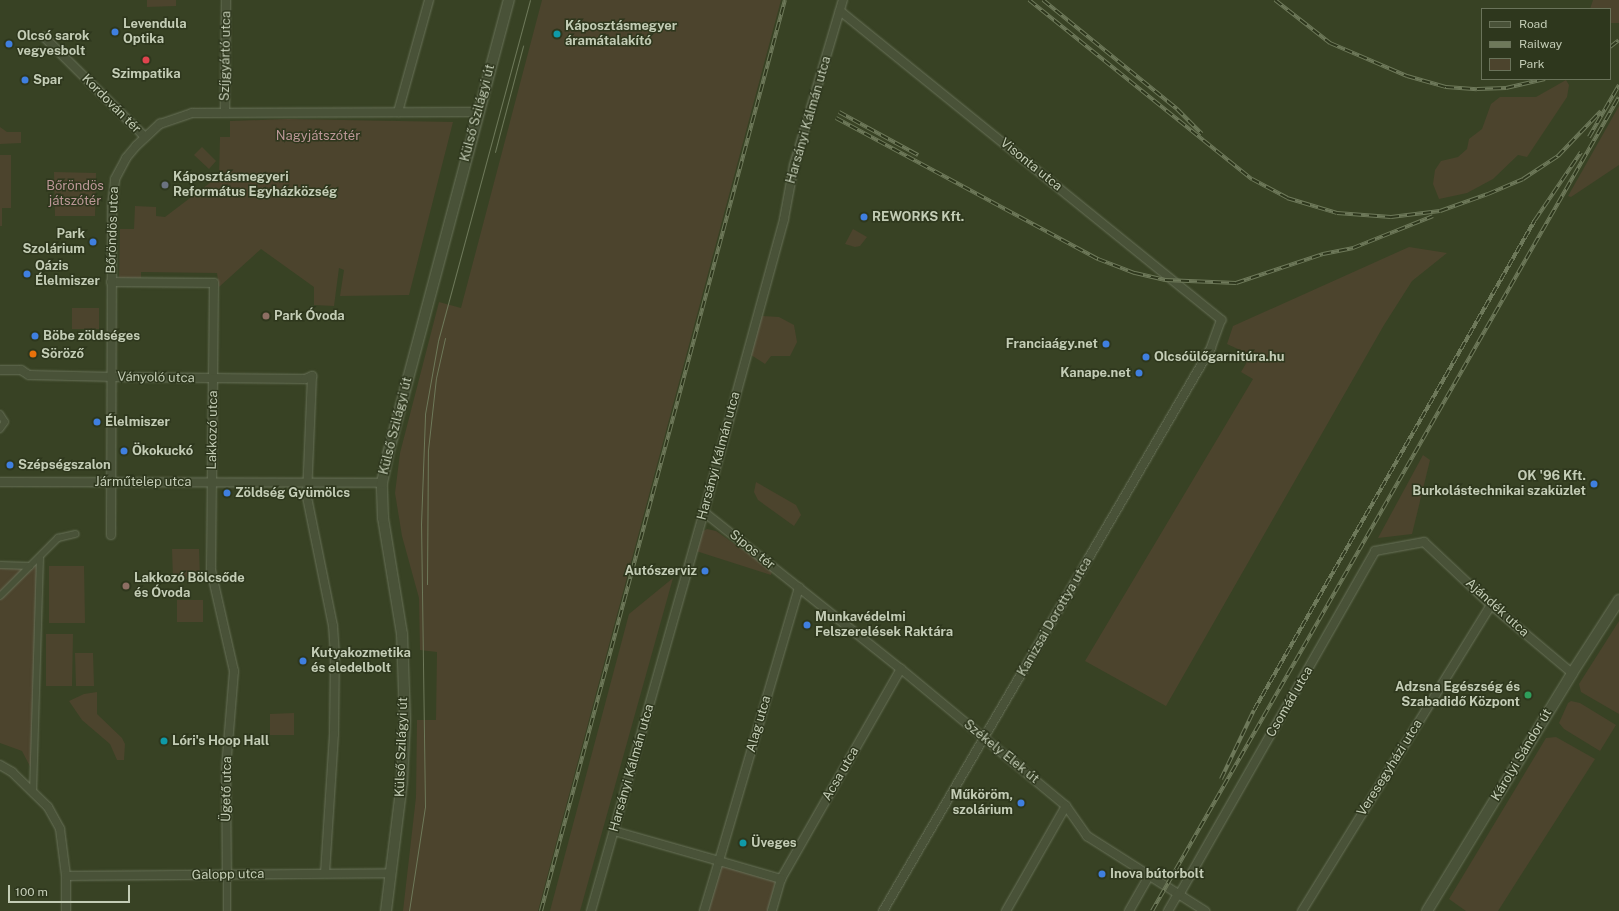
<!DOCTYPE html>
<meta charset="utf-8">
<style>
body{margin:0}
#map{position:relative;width:1619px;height:911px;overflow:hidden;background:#384224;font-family:"Public Sans",sans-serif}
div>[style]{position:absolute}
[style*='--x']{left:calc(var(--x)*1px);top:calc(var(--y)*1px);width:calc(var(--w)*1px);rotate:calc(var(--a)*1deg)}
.green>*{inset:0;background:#4c442d}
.roads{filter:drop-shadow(0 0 1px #697259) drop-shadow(0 0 1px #697259)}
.pedestrian>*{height:6px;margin:-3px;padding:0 3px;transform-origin:3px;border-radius:3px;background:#495238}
.minor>*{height:8px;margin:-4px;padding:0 4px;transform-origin:4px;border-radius:4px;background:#495238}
.tertiary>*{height:10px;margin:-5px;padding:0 5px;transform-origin:5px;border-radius:5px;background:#495238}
.tram>*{height:1px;margin:-0.5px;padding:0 0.5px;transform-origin:0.5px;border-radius:0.5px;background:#6e795a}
.rail>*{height:4px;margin-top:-2px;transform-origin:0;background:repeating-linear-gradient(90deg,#2e371d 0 8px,#6e795a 0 16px);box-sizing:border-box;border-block:1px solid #6e795a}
.dots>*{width:11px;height:11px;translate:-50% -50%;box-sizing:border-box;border:2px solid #2e371d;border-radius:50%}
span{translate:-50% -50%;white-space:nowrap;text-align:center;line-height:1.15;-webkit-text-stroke:3px #2e371d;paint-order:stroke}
.poi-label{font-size:13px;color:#c3ccb5;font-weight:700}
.left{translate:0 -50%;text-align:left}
.right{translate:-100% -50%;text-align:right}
.street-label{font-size:13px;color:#c3ccb5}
.park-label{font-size:13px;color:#bc9797}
.legend{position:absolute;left:1481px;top:8px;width:130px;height:72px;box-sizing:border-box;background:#2e371d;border:1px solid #6a735a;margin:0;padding:5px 7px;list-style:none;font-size:12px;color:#c3ccb5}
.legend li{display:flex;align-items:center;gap:8px;height:20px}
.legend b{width:20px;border:1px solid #6a735a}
.scale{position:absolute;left:8px;top:885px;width:122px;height:18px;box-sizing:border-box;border:2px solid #c3ccb5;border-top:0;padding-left:5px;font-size:12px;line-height:14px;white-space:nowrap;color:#c3ccb5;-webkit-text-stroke:3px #2e371d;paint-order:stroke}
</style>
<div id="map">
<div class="green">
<div style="clip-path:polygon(147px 0,176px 0,176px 6px,147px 7px)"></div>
<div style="clip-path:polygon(542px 0,781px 0,538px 911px,403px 911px,416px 797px,417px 720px,436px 720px,437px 652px,420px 650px,419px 598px,402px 536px,395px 493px,400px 453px,439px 302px,461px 308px)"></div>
<div style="clip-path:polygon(1593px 0,1619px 0,1619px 23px,1610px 23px,1610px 9px,1590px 9px)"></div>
<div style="clip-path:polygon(1566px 80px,1569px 85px,1567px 97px,1527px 157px,1518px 155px,1493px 179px,1467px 193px,1439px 199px,1433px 184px,1435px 170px,1441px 161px,1458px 157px,1467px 149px,1469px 139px,1482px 129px,1491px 104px,1500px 97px,1536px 97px)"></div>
<div style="clip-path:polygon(1619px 106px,1619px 165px,1571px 197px,1568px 196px)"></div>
<div style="clip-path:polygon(288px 119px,453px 122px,409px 295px,340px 296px,344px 270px,339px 268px,334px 306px,314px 305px,314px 287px,261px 249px,219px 287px,217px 273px,141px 272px,141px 279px,119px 279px,120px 229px,134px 229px,135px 206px,156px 207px,156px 216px,165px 217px,219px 176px,220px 137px,230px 137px,230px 121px)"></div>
<div style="clip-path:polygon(0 127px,7px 132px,21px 132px,21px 143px,0 144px)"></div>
<div style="clip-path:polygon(202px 147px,216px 161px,209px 169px,194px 155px)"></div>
<div style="clip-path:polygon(0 155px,11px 155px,11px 208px,2px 208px,2px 226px,0 226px)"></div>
<div style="clip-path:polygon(54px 172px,96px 173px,95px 216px,55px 216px)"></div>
<div style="clip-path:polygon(853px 229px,867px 237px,860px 246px,855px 247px,845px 244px)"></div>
<div style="clip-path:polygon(1409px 247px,1447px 253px,1412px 281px,1384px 325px,1166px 706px,1085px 661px,1253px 379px,1241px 372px,1251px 355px,1227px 344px,1233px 326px)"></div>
<div style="clip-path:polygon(72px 308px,99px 308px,99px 329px,72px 329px)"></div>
<div style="clip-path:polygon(760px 316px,779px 317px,794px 325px,797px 342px,790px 356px,771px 356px,765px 364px,751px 355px)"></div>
<div style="clip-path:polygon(1423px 455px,1430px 460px,1412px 534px,1378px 538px)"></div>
<div style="clip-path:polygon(756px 482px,796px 505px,801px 515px,794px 526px,758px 500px,754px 492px)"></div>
<div style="clip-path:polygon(707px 529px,716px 531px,772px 570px,771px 575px,696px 551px,701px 532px)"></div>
<div style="clip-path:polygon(172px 549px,199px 549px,200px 579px,173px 579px)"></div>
<div style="clip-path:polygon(40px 558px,34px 774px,22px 751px,0 743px,0 565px,30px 566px)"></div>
<div style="clip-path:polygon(49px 566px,84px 566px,85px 623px,49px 623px)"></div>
<div style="clip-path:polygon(673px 578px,580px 911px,550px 911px,629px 614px)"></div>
<div style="clip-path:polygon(177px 600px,203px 600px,203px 622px,177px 622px)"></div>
<div style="clip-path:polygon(1619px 621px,1619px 714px,1581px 692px,1579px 684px)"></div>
<div style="clip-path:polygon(46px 634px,73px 634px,72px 686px,46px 686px)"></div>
<div style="clip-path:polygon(75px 653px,93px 653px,94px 686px,76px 686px)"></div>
<div style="clip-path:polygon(97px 692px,97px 714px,122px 738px,125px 744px,124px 760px,117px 760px,110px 744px,82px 720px,69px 701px,84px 694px)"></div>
<div style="clip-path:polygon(1571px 701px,1580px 703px,1616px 725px,1600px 751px,1564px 729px,1559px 723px,1568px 703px)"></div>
<div style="clip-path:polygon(294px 713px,294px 735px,270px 735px,270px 714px)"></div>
<div style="clip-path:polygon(1556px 737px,1595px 759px,1498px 911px,1466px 911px,1449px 899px,1546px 738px)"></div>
<div style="clip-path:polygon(720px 865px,776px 880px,768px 911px,708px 911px)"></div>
</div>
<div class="roads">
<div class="pedestrian">
<div style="--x:0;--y:414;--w:9;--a:58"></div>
<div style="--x:5;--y:422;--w:9;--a:126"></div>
<div style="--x:0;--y:565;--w:30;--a:2"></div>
<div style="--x:30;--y:566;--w:40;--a:-45"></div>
<div style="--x:58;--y:538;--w:18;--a:-13"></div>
<div style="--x:0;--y:596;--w:42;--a:-45"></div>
<div style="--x:33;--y:793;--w:235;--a:-88.3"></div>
<div style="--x:227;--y:875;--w:36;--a:90"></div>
</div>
<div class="minor">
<div style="--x:840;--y:11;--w:491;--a:39"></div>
<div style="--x:1221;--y:320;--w:30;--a:110"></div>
<div style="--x:1211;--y:348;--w:652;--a:120.22"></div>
<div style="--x:44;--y:37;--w:142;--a:44.7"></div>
<div style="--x:225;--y:112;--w:112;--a:-89.5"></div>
<div style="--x:398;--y:112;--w:116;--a:-74.5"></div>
<div style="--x:111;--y:282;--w:103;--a:0.6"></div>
<div style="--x:214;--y:283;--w:287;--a:90.6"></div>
<div style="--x:211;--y:570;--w:104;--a:77.2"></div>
<div style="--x:234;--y:671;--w:98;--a:94.7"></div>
<div style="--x:226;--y:769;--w:106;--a:89.5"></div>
<div style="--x:0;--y:370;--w:21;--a:0"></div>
<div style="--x:21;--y:370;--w:9;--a:32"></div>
<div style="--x:29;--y:375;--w:87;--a:1.3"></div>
<div style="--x:116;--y:377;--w:189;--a:0.6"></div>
<div style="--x:305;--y:379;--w:8;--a:-23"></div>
<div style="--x:312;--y:376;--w:121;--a:92.4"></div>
<div style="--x:307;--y:497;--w:132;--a:78.6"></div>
<div style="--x:333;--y:626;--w:26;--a:86"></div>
<div style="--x:335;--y:652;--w:82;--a:90.7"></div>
<div style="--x:334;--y:734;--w:139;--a:93.7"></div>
<div style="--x:0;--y:482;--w:382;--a:0.1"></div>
<div style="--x:704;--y:512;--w:252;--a:38.6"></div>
<div style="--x:901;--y:669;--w:214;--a:39.7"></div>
<div style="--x:1066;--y:806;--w:37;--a:55"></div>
<div style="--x:1087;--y:836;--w:140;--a:32.4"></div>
<div style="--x:111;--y:535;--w:330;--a:-89.8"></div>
<div style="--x:112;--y:205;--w:26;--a:-83"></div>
<div style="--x:115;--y:179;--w:24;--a:-62"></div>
<div style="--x:126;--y:158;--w:16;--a:-50"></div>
<div style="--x:136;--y:146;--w:33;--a:-43"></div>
<div style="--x:160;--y:124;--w:34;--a:-19"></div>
<div style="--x:192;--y:113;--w:286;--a:-0.2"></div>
<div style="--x:0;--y:765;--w:14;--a:30"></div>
<div style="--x:12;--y:772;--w:50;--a:44.2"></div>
<div style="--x:48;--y:807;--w:25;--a:61"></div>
<div style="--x:60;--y:829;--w:47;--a:82.7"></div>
<div style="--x:66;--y:876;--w:35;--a:90"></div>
<div style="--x:614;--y:831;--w:109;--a:15.9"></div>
<div style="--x:719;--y:861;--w:285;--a:-73.7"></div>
<div style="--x:66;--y:876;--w:325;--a:-0.5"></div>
<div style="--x:781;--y:879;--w:242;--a:-60.3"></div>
<div style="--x:1179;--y:895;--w:396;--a:-60.3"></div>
<div style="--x:1375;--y:551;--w:50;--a:-10.4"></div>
<div style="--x:1424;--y:542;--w:92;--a:43.2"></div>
<div style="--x:1491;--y:605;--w:106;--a:40"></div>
<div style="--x:591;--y:911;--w:415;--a:-74.2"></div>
<div style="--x:704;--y:512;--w:304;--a:-74.7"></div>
<div style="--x:784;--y:219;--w:55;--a:-79.5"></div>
<div style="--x:794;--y:165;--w:172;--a:-73.5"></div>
<div style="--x:704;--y:911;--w:52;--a:-73.3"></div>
<div style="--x:719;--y:861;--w:65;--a:16.2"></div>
<div style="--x:781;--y:879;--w:33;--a:106"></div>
<div style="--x:1006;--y:911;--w:121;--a:-60.3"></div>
<div style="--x:1129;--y:911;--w:40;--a:-60.3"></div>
<div style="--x:1168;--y:911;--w:20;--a:-60"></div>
<div style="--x:1302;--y:911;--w:360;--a:-58.3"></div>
</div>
<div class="tertiary">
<div style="--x:386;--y:911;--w:129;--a:-82.9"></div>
<div style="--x:402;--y:783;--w:64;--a:-87.3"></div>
<div style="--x:405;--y:719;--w:85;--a:-92"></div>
<div style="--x:402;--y:634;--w:118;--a:-99.3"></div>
<div style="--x:383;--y:518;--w:35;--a:-92"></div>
<div style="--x:382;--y:483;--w:30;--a:-78"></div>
<div style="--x:388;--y:454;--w:470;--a:-75.1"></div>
<div style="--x:1427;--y:911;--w:279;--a:-58.6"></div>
<div style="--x:1572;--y:673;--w:87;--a:-57.2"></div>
</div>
</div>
<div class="tram">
<div style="--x:495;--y:152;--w:110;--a:-75.2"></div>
<div style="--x:427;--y:584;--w:134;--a:-89.6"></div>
<div style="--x:428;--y:450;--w:72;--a:-83.7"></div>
<div style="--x:436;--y:378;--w:41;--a:-77.3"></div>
<div style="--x:409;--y:911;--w:105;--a:-81.3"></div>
<div style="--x:425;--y:807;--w:282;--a:-90.8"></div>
<div style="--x:421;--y:525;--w:111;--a:-87.9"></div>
<div style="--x:425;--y:414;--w:74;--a:-79.9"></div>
<div style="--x:438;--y:341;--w:353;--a:-74.9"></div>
</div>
<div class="rail">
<div style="--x:1029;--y:0;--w:286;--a:38.8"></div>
<div style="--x:1252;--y:179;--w:40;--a:28"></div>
<div style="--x:1287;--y:198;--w:52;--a:16.7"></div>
<div style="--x:1337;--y:213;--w:54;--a:4.2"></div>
<div style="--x:1391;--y:217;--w:49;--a:-7"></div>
<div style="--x:1440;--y:211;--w:51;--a:-19.5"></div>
<div style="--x:1488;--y:194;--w:38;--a:-23"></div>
<div style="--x:1523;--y:179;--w:42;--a:-33.3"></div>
<div style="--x:1558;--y:156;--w:62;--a:-46.3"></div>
<div style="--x:1043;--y:0;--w:173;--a:39.1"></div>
<div style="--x:1177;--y:109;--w:35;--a:45"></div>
<div style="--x:1275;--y:0;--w:70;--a:38"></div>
<div style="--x:1330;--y:43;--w:84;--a:23.2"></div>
<div style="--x:1407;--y:76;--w:41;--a:15.8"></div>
<div style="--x:1446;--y:87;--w:31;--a:4"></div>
<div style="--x:1477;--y:89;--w:29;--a:-2"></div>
<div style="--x:1506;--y:88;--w:40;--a:-13"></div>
<div style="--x:1610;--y:47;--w:11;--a:-38"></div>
<div style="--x:839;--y:112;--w:90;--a:28.6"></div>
<div style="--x:836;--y:118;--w:298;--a:28.3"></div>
<div style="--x:1098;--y:259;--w:40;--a:21"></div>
<div style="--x:1135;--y:273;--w:31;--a:13"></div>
<div style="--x:1165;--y:280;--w:71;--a:2.4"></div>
<div style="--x:1236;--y:283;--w:92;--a:-18.4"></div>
<div style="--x:1323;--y:254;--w:31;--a:-11"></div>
<div style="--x:1353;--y:248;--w:86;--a:-21.8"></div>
<div style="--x:1589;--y:137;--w:60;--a:-60"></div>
<div style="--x:1221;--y:779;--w:76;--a:-64.4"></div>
<div style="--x:1254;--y:710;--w:565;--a:-60.17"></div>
<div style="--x:1535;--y:220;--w:82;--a:-55.9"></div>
<div style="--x:541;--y:911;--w:943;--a:-75.01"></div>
<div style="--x:1152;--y:911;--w:938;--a:-60.16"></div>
</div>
<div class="dots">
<div style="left:115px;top:32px;background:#3f7fe0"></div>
<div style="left:557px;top:34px;background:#0f9aa8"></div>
<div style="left:9px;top:44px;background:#3f7fe0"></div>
<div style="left:146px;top:60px;background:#e0444e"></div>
<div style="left:25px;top:80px;background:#3f7fe0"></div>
<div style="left:165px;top:185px;background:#6b7280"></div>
<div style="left:864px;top:217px;background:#3f7fe0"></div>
<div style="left:93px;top:242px;background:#3f7fe0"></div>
<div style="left:27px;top:274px;background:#3f7fe0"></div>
<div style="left:266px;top:316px;background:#8d6e63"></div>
<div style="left:35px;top:336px;background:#3f7fe0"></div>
<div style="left:1106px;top:344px;background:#3f7fe0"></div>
<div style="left:33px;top:354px;background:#e8710a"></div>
<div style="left:1146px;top:357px;background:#3f7fe0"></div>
<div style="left:1139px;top:373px;background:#3f7fe0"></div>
<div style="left:97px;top:422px;background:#3f7fe0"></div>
<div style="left:124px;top:451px;background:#3f7fe0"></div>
<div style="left:10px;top:465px;background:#3f7fe0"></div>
<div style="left:1594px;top:484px;background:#3f7fe0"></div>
<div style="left:227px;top:493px;background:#3f7fe0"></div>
<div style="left:705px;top:571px;background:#3f7fe0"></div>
<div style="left:126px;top:586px;background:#8d6e63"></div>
<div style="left:807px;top:625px;background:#3f7fe0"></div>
<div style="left:303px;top:661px;background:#3f7fe0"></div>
<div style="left:1528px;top:695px;background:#2e9e5b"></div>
<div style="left:164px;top:741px;background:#0f9aa8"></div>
<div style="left:1021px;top:803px;background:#3f7fe0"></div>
<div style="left:743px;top:843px;background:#0f9aa8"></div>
<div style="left:1102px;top:874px;background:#3f7fe0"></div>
</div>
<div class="poi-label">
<span class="left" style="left:123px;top:32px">Levendula<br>Optika</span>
<span class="left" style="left:565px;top:34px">Káposztásmegyer<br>áramátalakító</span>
<span class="left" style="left:17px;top:44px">Olcsó sarok<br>vegyesbolt</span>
<span style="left:146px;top:74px">Szimpatika</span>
<span class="left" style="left:33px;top:80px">Spar</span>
<span class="left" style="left:173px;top:185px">Káposztásmegyeri<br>Református Egyházközség</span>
<span class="left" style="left:872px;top:217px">REWORKS Kft.</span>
<span class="right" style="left:85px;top:242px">Park<br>Szolárium</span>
<span class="left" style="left:35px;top:274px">Oázis<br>Élelmiszer</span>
<span class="left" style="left:274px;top:316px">Park Óvoda</span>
<span class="left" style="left:43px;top:336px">Böbe zöldséges</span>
<span class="right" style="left:1098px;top:344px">Franciaágy.net</span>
<span class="left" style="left:41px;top:354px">Söröző</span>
<span class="left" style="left:1154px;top:357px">Olcsóülőgarnitúra.hu</span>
<span class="right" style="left:1131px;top:373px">Kanape.net</span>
<span class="left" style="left:105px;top:422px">Élelmiszer</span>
<span class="left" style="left:132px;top:451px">Ökokuckó</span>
<span class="left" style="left:18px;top:465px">Szépségszalon</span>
<span class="right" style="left:1586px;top:484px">OK '96 Kft.<br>Burkolástechnikai szaküzlet</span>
<span class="left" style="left:235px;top:493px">Zöldség Gyümölcs</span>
<span class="right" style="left:697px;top:571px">Autószerviz</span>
<span class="left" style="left:134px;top:586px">Lakkozó Bölcsőde<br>és Óvoda</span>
<span class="left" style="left:815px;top:625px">Munkavédelmi<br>Felszerelések Raktára</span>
<span class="left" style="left:311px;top:661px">Kutyakozmetika<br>és eledelbolt</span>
<span class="right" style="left:1520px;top:695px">Adzsna Egészség és<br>Szabadidő Központ</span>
<span class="left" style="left:172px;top:741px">Lóri's Hoop Hall</span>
<span class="right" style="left:1013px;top:803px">Műköröm,<br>szolárium</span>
<span class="left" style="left:751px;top:843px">Üveges</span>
<span class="left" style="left:1110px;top:874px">Inova bútorbolt</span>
</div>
<div class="street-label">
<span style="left:226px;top:56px;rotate:-89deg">Szíjgyártó utca</span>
<span style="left:111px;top:104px;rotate:45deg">Kordován tér</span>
<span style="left:478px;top:113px;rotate:-75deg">Külső Szilágyi út</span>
<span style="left:809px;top:120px;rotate:-74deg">Harsányi Kálmán utca</span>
<span style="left:1031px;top:165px;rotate:39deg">Visonta utca</span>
<span style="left:113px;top:230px;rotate:-88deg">Bőröndös utca</span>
<span style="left:156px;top:378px;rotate:1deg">Ványoló utca</span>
<span style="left:396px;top:426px;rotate:-76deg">Külső Szilágyi út</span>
<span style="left:213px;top:430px;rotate:-89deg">Lakkozó utca</span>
<span style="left:719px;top:456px;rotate:-75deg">Harsányi Kálmán utca</span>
<span style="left:143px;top:482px">Járműtelep utca</span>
<span style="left:752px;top:550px;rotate:39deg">Sipos tér</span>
<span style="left:1497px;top:608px;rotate:42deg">Ajándék utca</span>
<span style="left:1055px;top:617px;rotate:-60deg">Kanizsai Dorottya utca</span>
<span style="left:1290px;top:702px;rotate:-60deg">Csomád utca</span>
<span style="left:759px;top:724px;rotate:-74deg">Alag utca</span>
<span style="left:402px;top:747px;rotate:-88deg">Külső Szilágyi út</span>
<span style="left:1001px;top:752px;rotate:39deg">Székely Elek út</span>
<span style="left:1522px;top:755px;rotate:-59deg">Károlyi Sándor út</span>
<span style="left:632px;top:768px;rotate:-74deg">Harsányi Kálmán utca</span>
<span style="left:1390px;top:768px;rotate:-58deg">Veresegyházi utca</span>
<span style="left:841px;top:774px;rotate:-60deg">Acsa utca</span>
<span style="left:227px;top:789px;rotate:-89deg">Ügető utca</span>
<span style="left:228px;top:875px;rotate:-1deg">Galopp utca</span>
</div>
<div class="park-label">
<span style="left:318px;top:136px">Nagyjátszótér</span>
<span style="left:75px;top:194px">Bőröndös<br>játszótér</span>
</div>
<ul class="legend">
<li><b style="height:5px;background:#495238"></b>Road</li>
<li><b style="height:5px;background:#6e795a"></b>Railway</li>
<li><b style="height:11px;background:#4c442d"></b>Park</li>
</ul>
<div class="scale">100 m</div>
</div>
